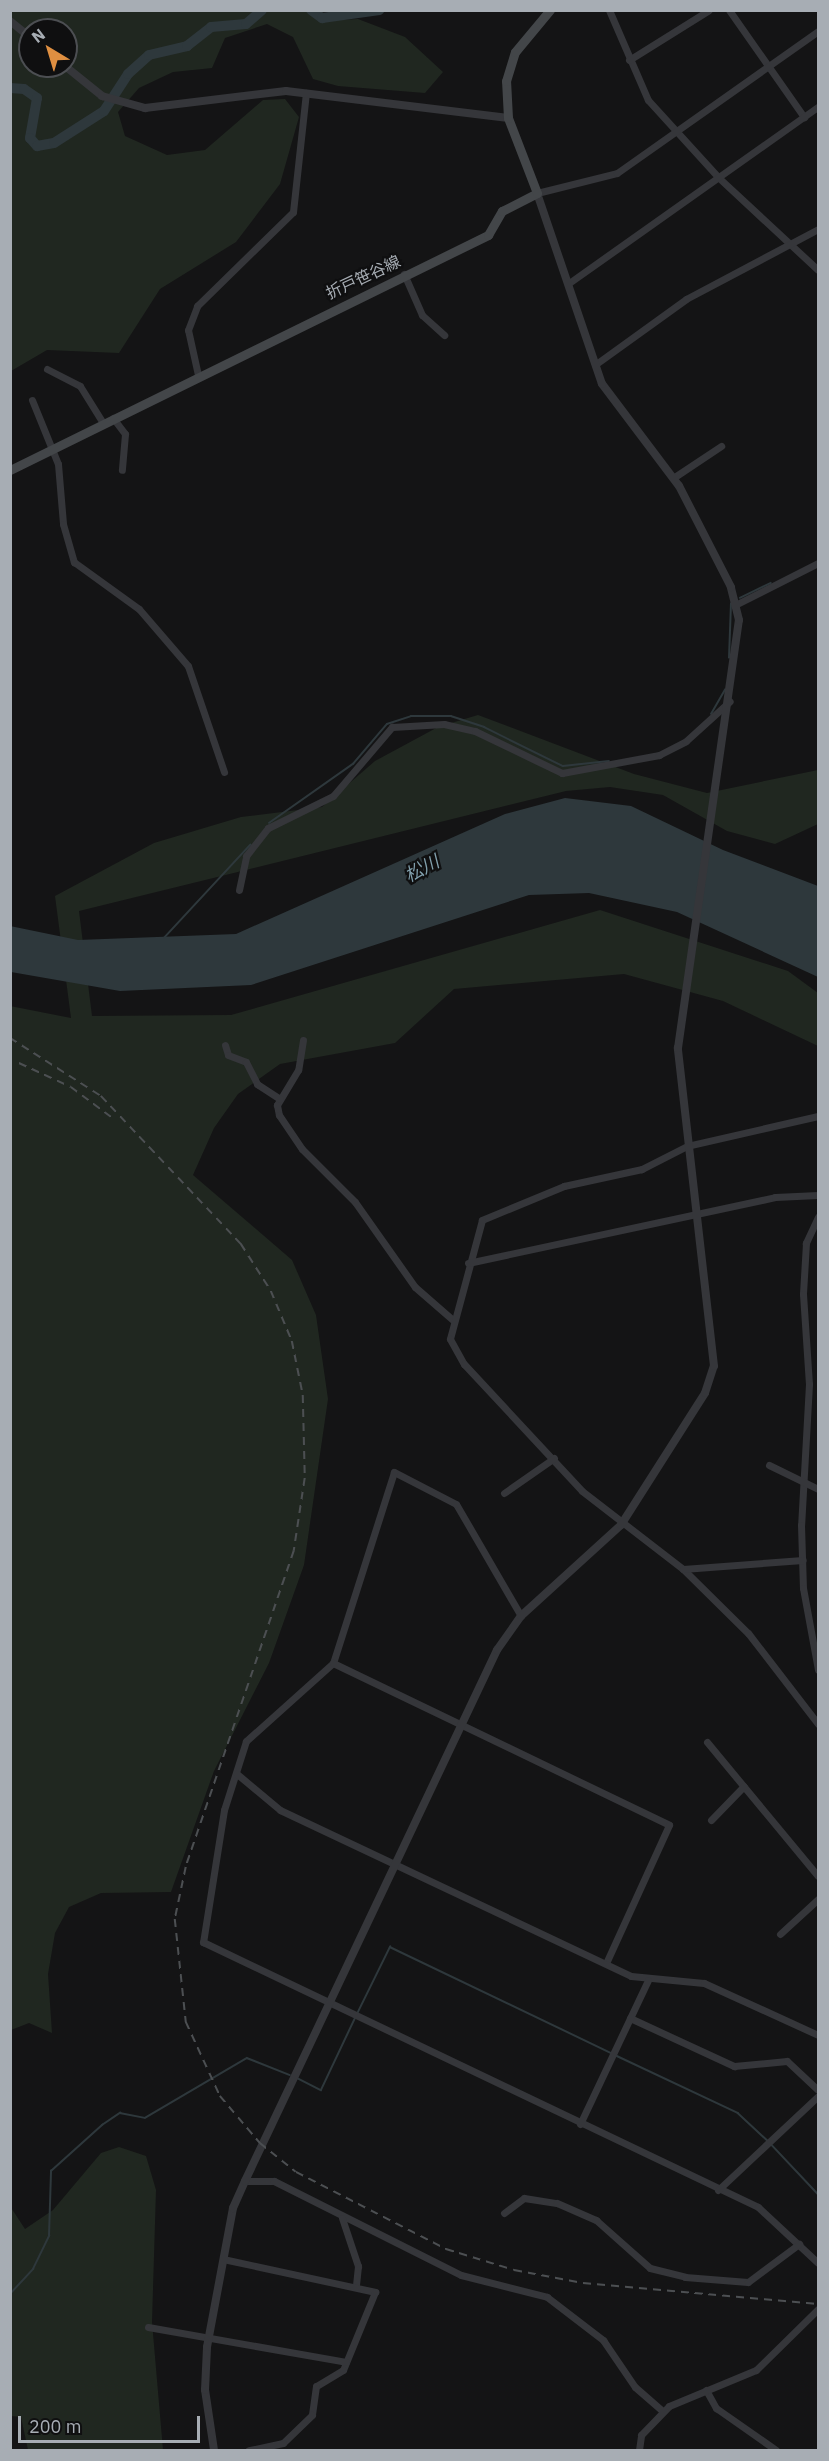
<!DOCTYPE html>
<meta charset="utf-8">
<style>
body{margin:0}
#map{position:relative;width:829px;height:2461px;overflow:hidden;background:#141415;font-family:"IBM Plex Sans","Noto Sans JP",sans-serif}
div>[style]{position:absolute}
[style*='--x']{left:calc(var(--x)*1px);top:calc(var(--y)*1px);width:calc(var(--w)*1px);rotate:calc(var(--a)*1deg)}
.green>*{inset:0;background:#202720}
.water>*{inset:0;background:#2e383c}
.stream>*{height:1.5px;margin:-0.75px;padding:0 0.75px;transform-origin:0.75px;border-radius:0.75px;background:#2e383c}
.river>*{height:10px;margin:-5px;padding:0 5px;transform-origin:5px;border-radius:5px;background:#2e383c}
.minor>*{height:7px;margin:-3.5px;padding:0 3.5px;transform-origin:3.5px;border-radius:3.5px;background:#35363a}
.tertiary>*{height:8px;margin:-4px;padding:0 4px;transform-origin:4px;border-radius:4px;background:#35363a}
.secondary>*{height:9px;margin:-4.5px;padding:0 4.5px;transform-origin:4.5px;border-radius:4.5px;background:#434649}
.rail>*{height:1.5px;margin-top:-0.75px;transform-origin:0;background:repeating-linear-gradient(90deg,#4c4f52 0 8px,transparent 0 14px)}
span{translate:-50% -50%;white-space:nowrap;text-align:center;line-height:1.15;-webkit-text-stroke:4.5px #0f0f10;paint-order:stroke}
.street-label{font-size:16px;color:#a7adb4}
.water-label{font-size:18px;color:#819fac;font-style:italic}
.frame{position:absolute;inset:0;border:12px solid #a7adb4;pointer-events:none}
.north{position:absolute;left:18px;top:18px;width:60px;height:60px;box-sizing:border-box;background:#0f0f10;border:2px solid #4c4e52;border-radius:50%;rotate:322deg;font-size:16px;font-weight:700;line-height:24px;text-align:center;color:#a7adb4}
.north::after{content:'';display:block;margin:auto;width:21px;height:27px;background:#df8f41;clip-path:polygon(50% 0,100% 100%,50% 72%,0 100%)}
.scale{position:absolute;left:18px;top:2416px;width:182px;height:27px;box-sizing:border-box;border:3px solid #a7adb4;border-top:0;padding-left:8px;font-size:18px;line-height:21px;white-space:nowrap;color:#a7adb4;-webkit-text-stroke:4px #0f0f10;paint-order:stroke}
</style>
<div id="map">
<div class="green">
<div style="clip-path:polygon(evenodd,11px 11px,313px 11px,320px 21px,358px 19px,405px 37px,443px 72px,425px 93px,338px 86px,313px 79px,293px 37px,267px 24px,225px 38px,212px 68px,173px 72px,139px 88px,118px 112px,125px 136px,167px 155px,205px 150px,263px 100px,285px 99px,299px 117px,280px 184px,236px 242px,160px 289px,119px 353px,47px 350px,11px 371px,11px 11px,30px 30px,66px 30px,66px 66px,30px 66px,30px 30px)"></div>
<div style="clip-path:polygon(478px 715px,634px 774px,707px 793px,818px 770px,818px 824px,775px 844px,727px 831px,663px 795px,610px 787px,566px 791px,79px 911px,92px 1016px,231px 1015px,600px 910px,788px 971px,818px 993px,818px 1046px,723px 1001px,624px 974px,454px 989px,395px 1043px,280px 1064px,238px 1094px,214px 1128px,193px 1175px,292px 1260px,316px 1315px,328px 1399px,304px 1565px,269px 1663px,214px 1771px,171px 1892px,101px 1893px,69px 1907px,55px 1933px,48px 1974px,52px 2033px,29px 2023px,11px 2030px,10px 1006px,71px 1018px,55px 896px,154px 843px,241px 817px,322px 807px,375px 761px,438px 727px)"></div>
<div style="clip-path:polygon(119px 2147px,146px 2156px,156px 2190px,152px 2322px,163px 2450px,28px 2450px,21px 2417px,11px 2416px,10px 2206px,25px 2229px,53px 2210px,101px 2153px)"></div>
</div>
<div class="water">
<div style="clip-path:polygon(565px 798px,631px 806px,723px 850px,818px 886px,818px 977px,677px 912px,589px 893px,529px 895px,251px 985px,120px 991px,11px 972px,10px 926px,78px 940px,236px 934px,505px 814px)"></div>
</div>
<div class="stream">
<div style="--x:740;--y:598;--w:34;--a:-26"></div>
<div style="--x:729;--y:658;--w:54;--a:-87.9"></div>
<div style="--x:711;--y:714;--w:28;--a:-60"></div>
<div style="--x:269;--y:823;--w:103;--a:-35.1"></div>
<div style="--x:353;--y:764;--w:52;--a:-49.6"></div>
<div style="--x:387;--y:724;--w:25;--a:-18"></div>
<div style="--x:411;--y:716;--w:40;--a:0"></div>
<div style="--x:451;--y:716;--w:35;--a:18"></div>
<div style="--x:484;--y:727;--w:88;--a:26.3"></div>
<div style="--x:563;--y:766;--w:46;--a:-6.2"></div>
<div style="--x:164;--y:938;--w:127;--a:-47.2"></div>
<div style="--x:357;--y:2014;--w:75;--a:-63.8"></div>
<div style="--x:390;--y:1947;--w:245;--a:25.6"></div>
<div style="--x:615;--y:2055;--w:136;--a:25.2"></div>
<div style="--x:738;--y:2113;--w:40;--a:43"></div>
<div style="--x:297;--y:2078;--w:27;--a:27"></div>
<div style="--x:321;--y:2090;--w:80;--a:-64.7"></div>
<div style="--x:770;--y:2143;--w:70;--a:46.7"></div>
<div style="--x:10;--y:2294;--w:34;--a:-47"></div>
<div style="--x:33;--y:2269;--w:37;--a:-64"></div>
<div style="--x:49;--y:2236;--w:65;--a:-88.2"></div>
<div style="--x:51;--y:2171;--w:69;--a:-42"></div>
<div style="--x:102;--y:2125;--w:22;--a:-34"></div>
<div style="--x:120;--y:2113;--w:25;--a:11"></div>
<div style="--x:145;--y:2118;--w:118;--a:-30.5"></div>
<div style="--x:247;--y:2058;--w:46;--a:21.6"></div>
</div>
<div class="river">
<div style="--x:311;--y:10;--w:14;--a:36"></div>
<div style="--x:322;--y:18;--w:58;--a:-8"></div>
<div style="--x:10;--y:88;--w:14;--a:4"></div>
<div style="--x:24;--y:89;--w:16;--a:35"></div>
<div style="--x:37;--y:98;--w:41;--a:99.9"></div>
<div style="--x:30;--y:138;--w:11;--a:49"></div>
<div style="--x:37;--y:146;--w:17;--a:-10"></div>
<div style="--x:54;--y:143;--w:59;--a:-32.6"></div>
<div style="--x:104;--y:111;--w:44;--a:-57"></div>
<div style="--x:128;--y:74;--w:28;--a:-42"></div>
<div style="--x:149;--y:55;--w:39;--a:-13"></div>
<div style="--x:187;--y:46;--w:31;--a:-38"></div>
<div style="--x:211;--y:27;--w:35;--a:-5"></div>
<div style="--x:246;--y:24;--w:21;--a:-41"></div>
</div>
<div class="minor">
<div style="--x:609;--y:10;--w:98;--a:66.6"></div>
<div style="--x:648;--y:100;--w:105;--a:47.7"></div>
<div style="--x:719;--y:178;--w:135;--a:42.9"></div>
<div style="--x:729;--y:10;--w:131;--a:55"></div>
<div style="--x:629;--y:60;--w:94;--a:-32"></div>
<div style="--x:537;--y:193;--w:82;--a:-14"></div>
<div style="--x:617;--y:173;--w:246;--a:-35.2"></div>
<div style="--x:404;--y:274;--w:45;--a:66.3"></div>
<div style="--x:422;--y:315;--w:30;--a:42"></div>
<div style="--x:569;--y:283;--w:305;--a:-35.3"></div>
<div style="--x:596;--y:364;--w:111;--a:-35.8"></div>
<div style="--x:686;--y:299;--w:149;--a:-27.9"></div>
<div style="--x:47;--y:369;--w:37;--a:27"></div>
<div style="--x:80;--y:386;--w:44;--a:58.1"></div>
<div style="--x:198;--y:375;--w:46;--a:-102.5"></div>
<div style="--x:188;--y:330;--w:26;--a:-69"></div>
<div style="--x:197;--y:306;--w:134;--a:-44.4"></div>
<div style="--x:293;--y:212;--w:120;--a:-83.8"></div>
<div style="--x:32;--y:400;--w:69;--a:67.9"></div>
<div style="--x:58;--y:464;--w:60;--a:85.2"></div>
<div style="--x:63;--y:524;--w:40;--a:74"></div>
<div style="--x:74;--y:562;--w:80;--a:35.9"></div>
<div style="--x:139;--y:609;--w:75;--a:49.3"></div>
<div style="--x:188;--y:666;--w:112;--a:71.2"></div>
<div style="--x:113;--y:418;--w:20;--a:53"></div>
<div style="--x:125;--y:434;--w:36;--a:95"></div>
<div style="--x:673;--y:478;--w:58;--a:-33.7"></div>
<div style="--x:737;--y:604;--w:91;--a:-26.8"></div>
<div style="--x:239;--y:890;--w:35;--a:-78"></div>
<div style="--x:246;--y:856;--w:36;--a:-52"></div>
<div style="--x:268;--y:828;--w:72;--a:-26.2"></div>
<div style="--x:333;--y:796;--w:91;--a:-49.5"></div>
<div style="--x:392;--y:727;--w:52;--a:-3.3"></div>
<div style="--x:444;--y:724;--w:32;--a:13"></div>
<div style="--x:475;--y:731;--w:97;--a:25.8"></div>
<div style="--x:562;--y:773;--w:99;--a:-10.5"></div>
<div style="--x:659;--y:755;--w:30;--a:-27"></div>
<div style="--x:686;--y:741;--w:59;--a:-42.3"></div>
<div style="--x:303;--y:1040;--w:30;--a:99"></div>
<div style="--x:298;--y:1070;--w:41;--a:121"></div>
<div style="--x:277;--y:1105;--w:10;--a:79"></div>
<div style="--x:279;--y:1115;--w:41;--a:55.9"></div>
<div style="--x:302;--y:1149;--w:75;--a:45"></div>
<div style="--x:355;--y:1202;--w:104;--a:54.8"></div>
<div style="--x:415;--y:1287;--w:50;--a:41"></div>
<div style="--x:225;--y:1045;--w:10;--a:73"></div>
<div style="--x:228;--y:1055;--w:19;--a:21"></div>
<div style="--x:246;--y:1062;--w:25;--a:63"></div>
<div style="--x:257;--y:1084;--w:27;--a:33"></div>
<div style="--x:818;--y:1116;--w:134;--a:167.1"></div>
<div style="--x:687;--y:1146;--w:51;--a:152.9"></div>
<div style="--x:642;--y:1169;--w:80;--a:167.7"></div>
<div style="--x:564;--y:1186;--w:89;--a:157.5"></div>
<div style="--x:482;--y:1220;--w:123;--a:105.1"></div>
<div style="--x:450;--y:1339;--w:29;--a:61"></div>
<div style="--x:464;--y:1364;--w:173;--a:47.1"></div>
<div style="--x:582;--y:1491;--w:128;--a:37.7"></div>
<div style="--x:683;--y:1569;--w:91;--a:44.6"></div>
<div style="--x:748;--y:1633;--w:115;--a:52.4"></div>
<div style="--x:818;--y:1217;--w:29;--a:115"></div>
<div style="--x:806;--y:1243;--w:51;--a:93.4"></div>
<div style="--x:803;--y:1294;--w:90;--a:86.2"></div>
<div style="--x:809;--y:1384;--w:141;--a:93.2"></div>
<div style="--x:801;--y:1525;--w:63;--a:88.2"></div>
<div style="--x:803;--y:1588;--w:83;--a:79.6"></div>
<div style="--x:468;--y:1263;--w:314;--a:-12.1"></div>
<div style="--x:775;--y:1197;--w:43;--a:-2.7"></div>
<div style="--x:769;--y:1465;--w:55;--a:26.1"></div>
<div style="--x:504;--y:1493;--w:61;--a:-35"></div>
<div style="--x:683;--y:1569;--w:120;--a:-4.3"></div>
<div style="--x:521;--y:1616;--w:129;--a:-120.1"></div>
<div style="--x:456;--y:1504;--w:70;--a:-152.7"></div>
<div style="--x:394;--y:1472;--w:201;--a:107.7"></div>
<div style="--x:333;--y:1663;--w:117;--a:138.1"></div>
<div style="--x:246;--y:1741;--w:72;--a:107.7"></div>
<div style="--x:224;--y:1810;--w:134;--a:99"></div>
<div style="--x:203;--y:1942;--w:615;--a:25.52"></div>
<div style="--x:758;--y:2207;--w:82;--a:43"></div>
<div style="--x:333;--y:1663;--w:373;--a:25.7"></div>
<div style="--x:669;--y:1825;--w:152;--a:114.5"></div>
<div style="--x:707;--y:1742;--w:174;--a:50.4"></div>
<div style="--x:237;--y:1774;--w:56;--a:39.9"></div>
<div style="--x:280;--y:1810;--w:388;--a:25.3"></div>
<div style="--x:631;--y:1976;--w:73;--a:5.5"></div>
<div style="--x:704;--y:1983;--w:125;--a:24.5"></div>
<div style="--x:711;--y:1820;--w:47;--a:-45.9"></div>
<div style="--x:780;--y:1934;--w:52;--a:-42.6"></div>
<div style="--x:630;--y:2018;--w:115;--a:24.8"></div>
<div style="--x:734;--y:2066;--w:53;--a:-5.4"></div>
<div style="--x:787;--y:2061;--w:42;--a:43.1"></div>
<div style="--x:580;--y:2124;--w:159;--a:-64.7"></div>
<div style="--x:245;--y:2181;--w:29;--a:0"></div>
<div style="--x:274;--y:2181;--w:209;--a:26.7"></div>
<div style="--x:461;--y:2275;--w:89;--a:14.3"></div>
<div style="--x:547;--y:2297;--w:71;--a:37.5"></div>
<div style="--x:603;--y:2340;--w:57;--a:55.8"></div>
<div style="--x:635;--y:2387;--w:37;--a:41"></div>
<div style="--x:718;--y:2190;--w:137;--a:-43.2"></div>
<div style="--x:504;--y:2213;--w:25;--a:-37"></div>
<div style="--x:524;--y:2198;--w:33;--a:9"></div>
<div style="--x:557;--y:2203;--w:43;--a:23.6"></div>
<div style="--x:596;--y:2220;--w:72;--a:41.6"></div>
<div style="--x:650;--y:2268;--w:36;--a:14"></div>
<div style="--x:685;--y:2277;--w:63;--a:4.5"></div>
<div style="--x:748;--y:2282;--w:64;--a:-36.7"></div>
<div style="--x:342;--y:2218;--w:51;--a:71.6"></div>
<div style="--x:358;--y:2266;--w:19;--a:96"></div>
<div style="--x:223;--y:2259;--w:156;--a:12.2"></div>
<div style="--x:375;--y:2292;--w:84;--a:112.3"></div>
<div style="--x:343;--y:2370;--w:31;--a:149"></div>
<div style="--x:316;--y:2386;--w:29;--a:98"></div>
<div style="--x:312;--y:2415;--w:40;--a:136"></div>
<div style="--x:283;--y:2443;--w:35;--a:168"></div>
<div style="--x:148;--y:2327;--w:201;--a:10"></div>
<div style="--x:706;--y:2390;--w:21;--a:61"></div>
<div style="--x:716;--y:2408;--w:73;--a:35"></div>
<div style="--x:639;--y:2450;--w:15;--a:-82"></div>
<div style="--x:641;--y:2435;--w:40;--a:-46"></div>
<div style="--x:669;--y:2406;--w:94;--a:-22.5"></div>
<div style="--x:756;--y:2370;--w:87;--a:-44.5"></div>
</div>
<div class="tertiary">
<div style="--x:10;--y:21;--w:26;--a:39"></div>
<div style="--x:65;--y:66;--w:48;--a:39"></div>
<div style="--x:102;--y:96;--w:45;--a:15.6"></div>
<div style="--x:145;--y:108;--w:142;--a:-6.9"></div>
<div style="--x:286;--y:91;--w:224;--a:6.9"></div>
<div style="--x:214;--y:2450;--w:61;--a:-98.5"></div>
<div style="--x:205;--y:2390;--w:43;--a:-87.3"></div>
<div style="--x:207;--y:2347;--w:141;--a:-79.4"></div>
<div style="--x:233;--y:2208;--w:30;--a:-66"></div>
<div style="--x:245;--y:2181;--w:588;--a:-64.61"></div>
<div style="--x:497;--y:1650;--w:42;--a:-54.8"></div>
<div style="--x:521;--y:1616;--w:135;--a:-42.3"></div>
<div style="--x:621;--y:1525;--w:156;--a:-57.5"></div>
<div style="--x:705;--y:1393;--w:28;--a:-72"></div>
<div style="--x:714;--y:1366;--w:320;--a:-96.5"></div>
<div style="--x:678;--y:1048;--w:432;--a:-81.9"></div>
<div style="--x:739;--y:620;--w:34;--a:-104"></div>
<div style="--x:731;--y:587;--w:114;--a:-117.2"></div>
<div style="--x:679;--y:486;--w:128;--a:-127"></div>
<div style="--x:602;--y:384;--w:202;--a:-108.8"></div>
</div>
<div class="secondary">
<div style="--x:10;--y:470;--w:533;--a:-26.18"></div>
<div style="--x:488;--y:235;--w:28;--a:-60"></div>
<div style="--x:502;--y:211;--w:39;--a:-27"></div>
<div style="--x:537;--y:193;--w:80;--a:-111.1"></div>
<div style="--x:508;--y:118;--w:37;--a:-93"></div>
<div style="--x:506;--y:81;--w:30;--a:-73"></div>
<div style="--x:515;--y:52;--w:55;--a:-50.2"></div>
</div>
<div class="rail">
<div style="--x:10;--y:1038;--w:108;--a:32.5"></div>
<div style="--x:101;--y:1096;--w:204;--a:46.6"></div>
<div style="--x:241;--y:1244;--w:56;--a:57.4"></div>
<div style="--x:271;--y:1291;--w:54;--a:67.2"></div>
<div style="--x:292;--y:1341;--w:55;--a:78.5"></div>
<div style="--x:303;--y:1395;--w:83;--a:88.6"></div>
<div style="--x:305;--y:1478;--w:74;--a:98.6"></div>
<div style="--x:294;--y:1551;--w:334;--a:108.9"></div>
<div style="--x:186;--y:1867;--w:53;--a:101.9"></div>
<div style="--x:175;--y:1919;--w:104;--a:83.9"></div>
<div style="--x:186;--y:2022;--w:81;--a:65.3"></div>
<div style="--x:220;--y:2096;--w:62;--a:49.6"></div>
<div style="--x:260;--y:2143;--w:46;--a:38.9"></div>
<div style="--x:296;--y:2172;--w:169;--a:27.2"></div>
<div style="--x:446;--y:2249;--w:71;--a:17.2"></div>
<div style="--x:514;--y:2270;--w:70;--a:10.7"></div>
<div style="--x:583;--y:2283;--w:236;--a:5.1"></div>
<div style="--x:19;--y:1063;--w:57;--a:24.8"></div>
<div style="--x:71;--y:1087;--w:54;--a:36.7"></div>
</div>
<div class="street-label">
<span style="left:363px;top:277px;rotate:-25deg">折戸笹谷線</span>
</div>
<div class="water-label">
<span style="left:422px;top:869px;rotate:-28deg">松川</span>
</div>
<div class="frame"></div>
<div class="north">N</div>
<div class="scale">200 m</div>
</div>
